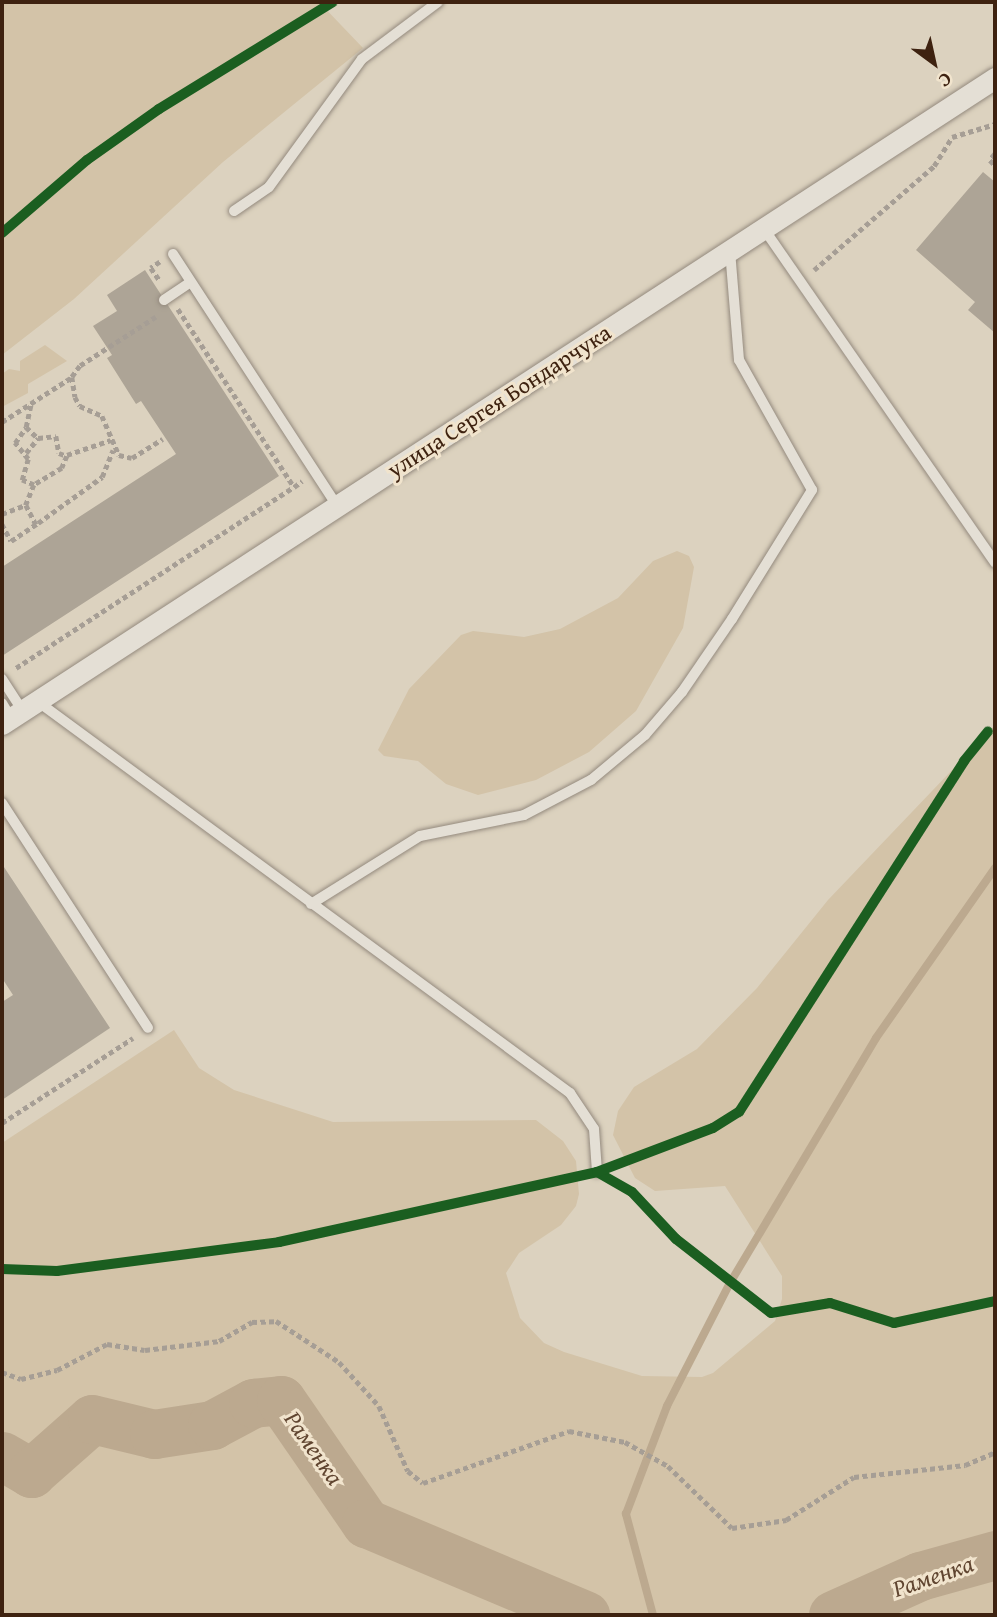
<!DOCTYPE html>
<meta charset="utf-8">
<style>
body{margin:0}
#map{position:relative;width:997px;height:1617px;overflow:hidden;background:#dcd2bf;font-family:"Gentium Book Plus",serif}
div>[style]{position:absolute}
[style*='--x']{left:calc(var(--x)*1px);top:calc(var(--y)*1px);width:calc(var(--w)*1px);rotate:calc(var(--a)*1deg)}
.green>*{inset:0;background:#d3c3a8}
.stream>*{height:8px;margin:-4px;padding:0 4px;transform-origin:4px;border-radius:4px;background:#bca98f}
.river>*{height:49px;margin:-24.5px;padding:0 24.5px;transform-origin:24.5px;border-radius:24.5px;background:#bca98f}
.building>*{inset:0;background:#ada496}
.path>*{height:4.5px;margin-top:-2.25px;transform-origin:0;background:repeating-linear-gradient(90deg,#a69e95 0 5px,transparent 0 8.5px)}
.roads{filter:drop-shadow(0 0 2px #948a7e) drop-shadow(0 0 2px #948a7e)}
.lane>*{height:10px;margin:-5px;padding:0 5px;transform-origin:5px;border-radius:5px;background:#e4dfd5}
.street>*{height:21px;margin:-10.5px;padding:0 10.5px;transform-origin:10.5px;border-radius:10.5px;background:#e4dfd5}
.cycleway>*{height:10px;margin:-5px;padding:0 5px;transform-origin:5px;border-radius:5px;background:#1b5e20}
span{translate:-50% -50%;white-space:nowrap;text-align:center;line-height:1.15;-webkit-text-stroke:6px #f1e4cd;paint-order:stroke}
.street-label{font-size:23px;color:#3e2210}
.water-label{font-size:24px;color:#604530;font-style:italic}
.frame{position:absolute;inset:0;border:4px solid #3e2210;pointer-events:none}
.north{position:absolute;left:899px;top:28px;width:70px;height:70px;-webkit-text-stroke:5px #f1e4cd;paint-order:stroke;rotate:147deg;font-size:19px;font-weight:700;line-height:28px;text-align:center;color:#3e2210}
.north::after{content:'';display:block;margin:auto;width:24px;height:32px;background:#3e2210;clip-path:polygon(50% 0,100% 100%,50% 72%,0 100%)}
</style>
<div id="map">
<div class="green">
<div style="clip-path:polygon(2px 2px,319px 2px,363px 48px,223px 162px,74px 299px,2px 355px)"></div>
<div style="clip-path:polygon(45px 345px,67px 361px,28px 384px,28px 393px,2px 407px,2px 374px,9px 369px,20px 371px,20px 361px)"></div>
<div style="clip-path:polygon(677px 551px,689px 556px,694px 567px,683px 628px,636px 711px,589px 752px,536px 780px,478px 795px,446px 784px,418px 761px,384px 756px,378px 750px,409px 689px,461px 635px,473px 631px,524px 637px,560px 629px,618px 598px,653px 561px)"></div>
<div style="clip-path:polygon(995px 725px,995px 1615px,2px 1615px,2px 1143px,174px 1030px,199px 1068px,234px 1090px,333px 1122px,536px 1120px,563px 1141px,576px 1161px,579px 1194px,576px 1206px,561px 1225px,519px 1253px,506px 1273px,520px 1318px,544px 1343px,564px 1352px,642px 1376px,702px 1377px,713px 1373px,775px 1321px,782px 1299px,782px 1276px,725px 1186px,655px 1191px,635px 1178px,613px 1135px,618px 1111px,634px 1087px,697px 1049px,757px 988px,828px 900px)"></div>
</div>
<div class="stream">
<div style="--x:653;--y:1615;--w:105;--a:-105"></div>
<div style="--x:626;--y:1514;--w:116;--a:-69.2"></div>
<div style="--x:667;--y:1406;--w:138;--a:-62.9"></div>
<div style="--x:730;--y:1283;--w:285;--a:-59.2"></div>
<div style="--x:876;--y:1038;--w:208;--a:-55"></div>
</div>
<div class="river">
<div style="--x:2;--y:1456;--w:34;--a:30"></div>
<div style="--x:31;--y:1473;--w:81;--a:-41.5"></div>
<div style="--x:92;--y:1419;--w:64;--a:13.6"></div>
<div style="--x:154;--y:1434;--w:59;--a:-8.8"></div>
<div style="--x:212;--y:1425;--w:47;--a:-28.2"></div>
<div style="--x:253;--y:1403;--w:28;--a:-6"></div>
<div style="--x:281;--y:1400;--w:150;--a:55.4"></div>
<div style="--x:366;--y:1523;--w:238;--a:22.8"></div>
<div style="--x:833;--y:1615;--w:95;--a:-24.1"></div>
<div style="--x:920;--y:1576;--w:78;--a:-15.6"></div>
</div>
<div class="building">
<div style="clip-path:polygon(983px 172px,995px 182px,995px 333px,968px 310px,975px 302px,916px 250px)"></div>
<div style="clip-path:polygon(145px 270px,279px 476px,2px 656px,2px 567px,176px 454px,141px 401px,136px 404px,107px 358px,112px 355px,93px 326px,117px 311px,107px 295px)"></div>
<div style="clip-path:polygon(2px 864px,110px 1028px,2px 1100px,2px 1002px,13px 995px,2px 978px)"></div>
</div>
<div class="path">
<div style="--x:995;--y:154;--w:8;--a:130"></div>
<div style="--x:990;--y:160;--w:7;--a:45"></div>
<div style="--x:160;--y:262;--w:11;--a:146"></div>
<div style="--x:151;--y:268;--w:16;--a:55"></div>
<div style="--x:814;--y:270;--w:159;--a:-40.9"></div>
<div style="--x:934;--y:166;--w:34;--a:-58"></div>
<div style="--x:952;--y:137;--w:45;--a:-16.8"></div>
<div style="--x:178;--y:309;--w:212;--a:56.9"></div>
<div style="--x:294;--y:487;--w:10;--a:-37"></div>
<div style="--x:156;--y:317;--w:90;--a:147.2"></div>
<div style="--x:80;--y:366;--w:14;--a:126"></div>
<div style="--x:72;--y:377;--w:20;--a:81"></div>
<div style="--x:75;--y:397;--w:10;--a:61"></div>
<div style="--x:80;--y:406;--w:24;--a:24"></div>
<div style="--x:102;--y:416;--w:43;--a:66.4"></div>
<div style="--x:119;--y:455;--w:13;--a:13"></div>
<div style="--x:132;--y:458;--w:36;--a:-32"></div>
<div style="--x:2;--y:422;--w:83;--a:-32.7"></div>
<div style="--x:26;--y:427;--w:16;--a:43"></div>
<div style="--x:38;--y:438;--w:18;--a:-6"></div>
<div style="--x:56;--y:436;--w:17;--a:80"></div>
<div style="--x:59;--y:453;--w:9;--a:21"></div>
<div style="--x:67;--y:456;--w:13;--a:113"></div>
<div style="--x:62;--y:468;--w:33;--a:149"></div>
<div style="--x:34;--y:485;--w:13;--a:-157"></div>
<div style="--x:22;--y:480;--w:22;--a:-74"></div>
<div style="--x:28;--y:459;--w:21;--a:-129"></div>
<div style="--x:15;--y:443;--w:19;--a:-55"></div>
<div style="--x:26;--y:427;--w:24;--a:-78"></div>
<div style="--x:26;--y:453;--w:19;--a:-51"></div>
<div style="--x:67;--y:455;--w:46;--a:-18.8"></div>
<div style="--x:34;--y:485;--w:22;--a:112"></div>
<div style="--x:26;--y:505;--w:22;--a:63"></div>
<div style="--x:2;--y:514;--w:26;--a:-21"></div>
<div style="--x:2;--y:524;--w:19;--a:62"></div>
<div style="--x:11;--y:541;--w:32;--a:-34"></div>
<div style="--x:38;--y:523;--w:79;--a:-35.7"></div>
<div style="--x:102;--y:477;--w:29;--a:-68"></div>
<div style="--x:16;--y:668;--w:332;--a:-33.1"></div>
<div style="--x:2;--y:1123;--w:156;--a:-33"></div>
<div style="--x:2;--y:1372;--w:20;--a:20"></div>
<div style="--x:21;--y:1379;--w:37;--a:-14"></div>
<div style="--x:57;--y:1370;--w:56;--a:-27.5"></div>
<div style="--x:107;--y:1344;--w:38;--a:9"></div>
<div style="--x:145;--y:1350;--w:75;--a:-6.9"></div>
<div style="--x:219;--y:1341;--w:38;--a:-30"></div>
<div style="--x:252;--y:1322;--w:24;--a:-2"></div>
<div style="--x:276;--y:1321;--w:75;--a:33.1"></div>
<div style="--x:339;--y:1362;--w:59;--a:47.7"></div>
<div style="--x:379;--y:1406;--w:71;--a:66"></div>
<div style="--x:408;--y:1471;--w:19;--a:39"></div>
<div style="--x:423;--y:1483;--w:155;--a:-19.6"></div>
<div style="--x:569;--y:1431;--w:57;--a:11.1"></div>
<div style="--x:625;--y:1442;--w:49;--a:29.2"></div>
<div style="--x:668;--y:1466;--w:89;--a:44.1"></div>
<div style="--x:732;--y:1528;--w:55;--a:-8.4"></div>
<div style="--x:786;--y:1520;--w:80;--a:-32.3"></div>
<div style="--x:854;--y:1477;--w:112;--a:-6.2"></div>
<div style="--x:965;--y:1465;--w:33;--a:-23"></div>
</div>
<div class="roads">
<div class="lane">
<div style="--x:234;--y:211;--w:42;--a:-34.4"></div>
<div style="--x:269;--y:187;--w:158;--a:-54"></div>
<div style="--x:362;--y:59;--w:95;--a:-36.9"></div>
<div style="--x:764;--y:229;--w:406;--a:55.3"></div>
<div style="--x:173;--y:254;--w:301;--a:56.9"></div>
<div style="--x:164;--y:300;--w:32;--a:-34"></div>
<div style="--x:2;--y:679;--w:38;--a:57"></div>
<div style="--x:37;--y:701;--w:662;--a:36.33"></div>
<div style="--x:570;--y:1093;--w:43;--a:56.3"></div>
<div style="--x:594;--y:1129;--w:43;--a:86"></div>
<div style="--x:2;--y:703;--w:17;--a:59"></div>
<div style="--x:2;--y:803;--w:268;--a:57"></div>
<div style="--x:311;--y:904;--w:128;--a:-32"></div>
<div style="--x:420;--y:836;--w:106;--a:-11.4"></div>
<div style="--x:524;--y:815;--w:76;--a:-27.6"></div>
<div style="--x:591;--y:780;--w:70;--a:-39.8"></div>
<div style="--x:645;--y:735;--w:57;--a:-49.3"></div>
<div style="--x:682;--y:692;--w:88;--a:-55.6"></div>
<div style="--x:732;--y:619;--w:152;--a:-58.2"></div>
<div style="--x:812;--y:490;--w:149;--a:-119.3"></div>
<div style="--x:739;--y:360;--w:110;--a:-94.7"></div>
</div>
<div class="street">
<div style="--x:2;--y:724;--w:1185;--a:-33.05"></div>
</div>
</div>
<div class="cycleway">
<div style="--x:2;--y:233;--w:112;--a:-40.7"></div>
<div style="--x:87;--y:160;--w:88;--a:-35.3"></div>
<div style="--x:159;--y:109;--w:204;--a:-31.6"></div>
<div style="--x:597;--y:1172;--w:40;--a:29.7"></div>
<div style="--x:632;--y:1192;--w:64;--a:46.9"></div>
<div style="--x:676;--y:1239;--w:120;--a:37.9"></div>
<div style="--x:771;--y:1313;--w:60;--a:-9.6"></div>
<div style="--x:830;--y:1303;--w:67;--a:17.4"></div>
<div style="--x:894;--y:1323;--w:103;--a:-12.3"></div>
<div style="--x:2;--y:1269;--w:55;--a:2.1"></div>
<div style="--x:57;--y:1271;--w:224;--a:-7.4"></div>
<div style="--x:279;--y:1242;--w:326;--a:-12.4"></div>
<div style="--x:597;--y:1172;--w:124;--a:-20.8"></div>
<div style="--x:713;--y:1128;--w:31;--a:-32"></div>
<div style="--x:739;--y:1112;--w:417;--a:-57.3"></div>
<div style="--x:964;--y:761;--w:38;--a:-51"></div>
</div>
<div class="street-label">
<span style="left:499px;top:401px;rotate:-33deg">улица Сергея Бондарчука</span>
</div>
<div class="water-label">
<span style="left:314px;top:1448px;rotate:55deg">Раменка</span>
<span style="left:933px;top:1576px;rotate:-19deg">Раменка</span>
</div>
<div class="frame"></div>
<div class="north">С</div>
</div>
